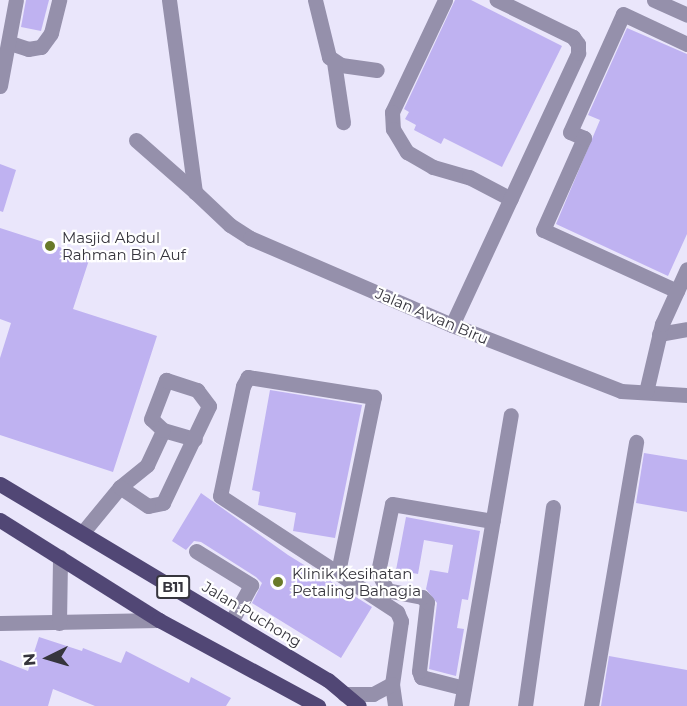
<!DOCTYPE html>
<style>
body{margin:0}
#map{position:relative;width:687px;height:706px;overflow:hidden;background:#eae6fb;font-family:Montserrat,sans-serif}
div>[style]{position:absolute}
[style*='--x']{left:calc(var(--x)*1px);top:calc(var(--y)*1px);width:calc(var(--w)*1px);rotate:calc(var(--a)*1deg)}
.building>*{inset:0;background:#bfb2f1}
.minor>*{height:15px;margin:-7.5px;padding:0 7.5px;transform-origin:7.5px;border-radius:7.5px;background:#9590ab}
.major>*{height:15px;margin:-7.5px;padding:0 7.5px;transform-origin:7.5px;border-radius:7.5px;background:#514775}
.dots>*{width:16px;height:16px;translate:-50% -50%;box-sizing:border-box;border:3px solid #fff;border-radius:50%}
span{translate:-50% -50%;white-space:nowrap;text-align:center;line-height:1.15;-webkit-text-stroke:4.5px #fff;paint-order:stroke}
.shield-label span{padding:2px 4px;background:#fff;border:2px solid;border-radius:4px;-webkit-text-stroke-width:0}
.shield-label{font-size:14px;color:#36353d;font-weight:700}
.poi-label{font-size:15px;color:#36353d}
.left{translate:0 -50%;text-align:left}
.street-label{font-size:15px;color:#36353d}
.north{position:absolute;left:18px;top:628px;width:60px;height:60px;-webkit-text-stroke:4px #fff;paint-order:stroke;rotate:265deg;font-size:16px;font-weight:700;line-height:24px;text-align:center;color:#36353d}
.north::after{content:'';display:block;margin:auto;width:21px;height:27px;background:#36353d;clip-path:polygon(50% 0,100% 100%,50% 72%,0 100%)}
</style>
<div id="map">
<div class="building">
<div style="clip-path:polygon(26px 0,49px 0,41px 31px,21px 27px)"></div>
<div style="clip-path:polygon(455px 0,471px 0,562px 46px,502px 167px,444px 138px,441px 144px,414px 130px,416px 125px,405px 119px,409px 112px,404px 109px)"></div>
<div style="clip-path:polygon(627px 28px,687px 54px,687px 234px,668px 276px,556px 224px,600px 120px,588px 115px)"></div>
<div style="clip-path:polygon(0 164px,16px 170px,3px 212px,0 211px)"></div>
<div style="clip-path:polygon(0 228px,90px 257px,73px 309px,157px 336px,113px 472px,0 435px,0 358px,11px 323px,0 319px)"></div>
<div style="clip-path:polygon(270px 390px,362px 405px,335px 538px,293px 531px,296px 513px,258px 505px,260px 492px,252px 490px)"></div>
<div style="clip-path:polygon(644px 453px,687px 460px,687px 512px,636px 503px)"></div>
<div style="clip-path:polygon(201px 493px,288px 555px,372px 607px,341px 658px,252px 603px,262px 583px,256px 577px,201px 542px,194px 541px,186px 550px,172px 541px)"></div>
<div style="clip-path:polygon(406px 517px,480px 531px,468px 600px,462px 599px,457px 628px,464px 629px,456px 676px,429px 669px,437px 603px,426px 589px,430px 570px,448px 573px,453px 545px,424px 540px,418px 574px,396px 570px)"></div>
<div style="clip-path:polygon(39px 637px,82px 651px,83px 648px,121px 663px,126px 651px,189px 683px,191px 677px,231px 698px,226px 706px,95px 706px,53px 689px,48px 706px,0 706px,0 660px,28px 671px)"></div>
<div style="clip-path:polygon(609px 656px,687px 670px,687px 706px,601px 706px)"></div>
</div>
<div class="minor">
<div style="--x:169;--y:0;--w:194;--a:82.3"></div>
<div style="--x:195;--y:192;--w:48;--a:43.3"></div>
<div style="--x:230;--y:225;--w:24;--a:33"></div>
<div style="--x:250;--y:238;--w:220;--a:23.3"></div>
<div style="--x:452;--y:325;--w:181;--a:21.3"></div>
<div style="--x:621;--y:391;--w:66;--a:3.5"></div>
<div style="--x:315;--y:0;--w:59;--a:76.2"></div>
<div style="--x:329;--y:57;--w:14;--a:34"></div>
<div style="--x:341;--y:65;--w:36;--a:8"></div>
<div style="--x:445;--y:0;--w:124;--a:115.3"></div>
<div style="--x:392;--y:112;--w:17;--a:87"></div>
<div style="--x:393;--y:129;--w:27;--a:59"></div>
<div style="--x:407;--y:152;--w:30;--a:30"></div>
<div style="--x:433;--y:167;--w:37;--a:16"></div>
<div style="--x:469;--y:177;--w:47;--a:27.6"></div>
<div style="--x:654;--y:0;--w:36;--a:24"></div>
<div style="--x:10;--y:43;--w:19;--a:18"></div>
<div style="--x:28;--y:49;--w:13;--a:-9"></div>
<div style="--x:41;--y:47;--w:17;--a:-54"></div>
<div style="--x:51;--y:33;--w:34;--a:-76"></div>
<div style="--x:334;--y:62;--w:61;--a:81.5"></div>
<div style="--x:0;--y:86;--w:87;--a:-79.5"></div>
<div style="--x:136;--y:140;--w:79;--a:41.4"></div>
<div style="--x:677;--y:291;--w:147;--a:-155.5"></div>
<div style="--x:543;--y:230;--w:101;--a:-66"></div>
<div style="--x:584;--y:138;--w:15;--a:-157"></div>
<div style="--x:570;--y:132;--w:129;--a:-65.8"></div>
<div style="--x:623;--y:14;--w:71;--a:25.1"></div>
<div style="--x:452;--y:325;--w:300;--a:-65.1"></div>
<div style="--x:578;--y:53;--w:9;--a:-90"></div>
<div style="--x:578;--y:44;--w:9;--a:-126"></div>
<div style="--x:573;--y:37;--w:85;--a:-154"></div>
<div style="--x:659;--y:334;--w:28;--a:-10"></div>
<div style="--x:646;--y:392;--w:70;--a:-76.8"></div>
<div style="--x:662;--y:324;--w:60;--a:-65.6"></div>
<div style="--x:163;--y:430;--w:33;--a:16"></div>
<div style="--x:83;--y:532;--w:58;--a:-50.6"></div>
<div style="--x:120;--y:487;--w:35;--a:-39"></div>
<div style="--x:147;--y:465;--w:38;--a:-65"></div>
<div style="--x:163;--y:430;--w:16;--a:-137"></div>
<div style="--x:151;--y:419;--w:42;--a:-69"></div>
<div style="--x:166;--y:380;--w:33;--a:18"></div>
<div style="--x:197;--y:390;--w:20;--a:53"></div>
<div style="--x:209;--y:406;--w:107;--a:115.4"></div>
<div style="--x:163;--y:503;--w:15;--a:169"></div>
<div style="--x:148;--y:506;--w:34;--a:-146"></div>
<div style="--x:196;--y:551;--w:65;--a:31.7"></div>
<div style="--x:251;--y:585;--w:42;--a:118.4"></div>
<div style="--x:338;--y:572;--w:179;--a:-78.4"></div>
<div style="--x:374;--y:397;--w:128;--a:-171"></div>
<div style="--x:248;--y:377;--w:10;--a:119"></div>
<div style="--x:243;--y:386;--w:112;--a:101.8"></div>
<div style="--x:220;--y:496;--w:212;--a:33.2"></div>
<div style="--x:397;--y:612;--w:10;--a:66"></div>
<div style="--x:401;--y:621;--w:64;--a:98.1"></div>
<div style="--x:392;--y:684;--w:22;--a:82"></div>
<div style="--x:0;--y:623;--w:159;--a:-1.1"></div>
<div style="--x:59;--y:623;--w:66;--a:-89.1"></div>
<div style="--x:464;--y:688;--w:44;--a:-165.7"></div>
<div style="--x:421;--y:677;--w:6;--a:-108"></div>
<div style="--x:419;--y:671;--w:69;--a:-83.4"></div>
<div style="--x:427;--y:602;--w:7;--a:-135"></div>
<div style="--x:422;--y:597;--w:36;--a:-169"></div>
<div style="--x:387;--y:590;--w:20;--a:-117"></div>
<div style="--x:378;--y:572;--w:69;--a:-78.4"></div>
<div style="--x:392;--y:504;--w:102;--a:9.6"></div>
<div style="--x:344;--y:694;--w:29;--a:0"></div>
<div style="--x:373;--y:694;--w:21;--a:-28"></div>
<div style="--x:461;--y:706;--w:295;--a:-80.3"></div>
<div style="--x:525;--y:706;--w:201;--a:-82"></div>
<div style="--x:591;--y:706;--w:268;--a:-80.3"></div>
</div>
<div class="major">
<div style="--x:0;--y:484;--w:382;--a:30.9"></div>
<div style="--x:328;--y:680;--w:40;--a:40"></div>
<div style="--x:0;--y:520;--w:188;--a:32.2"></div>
<div style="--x:159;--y:620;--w:181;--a:28.4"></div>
</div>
<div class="dots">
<div style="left:50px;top:246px;background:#697a29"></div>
<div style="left:278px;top:582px;background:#697a29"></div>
</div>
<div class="shield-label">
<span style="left:173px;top:587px">B11</span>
</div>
<div class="poi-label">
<span class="left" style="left:62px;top:246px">Masjid Abdul<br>Rahman Bin Auf</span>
<span class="left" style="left:292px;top:582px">Klinik Kesihatan<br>Petaling Bahagia</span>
</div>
<div class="street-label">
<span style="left:432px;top:316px;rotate:23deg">Jalan Awan Biru</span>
<span style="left:252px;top:614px;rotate:31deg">Jalan Puchong</span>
</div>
<div class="north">N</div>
</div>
